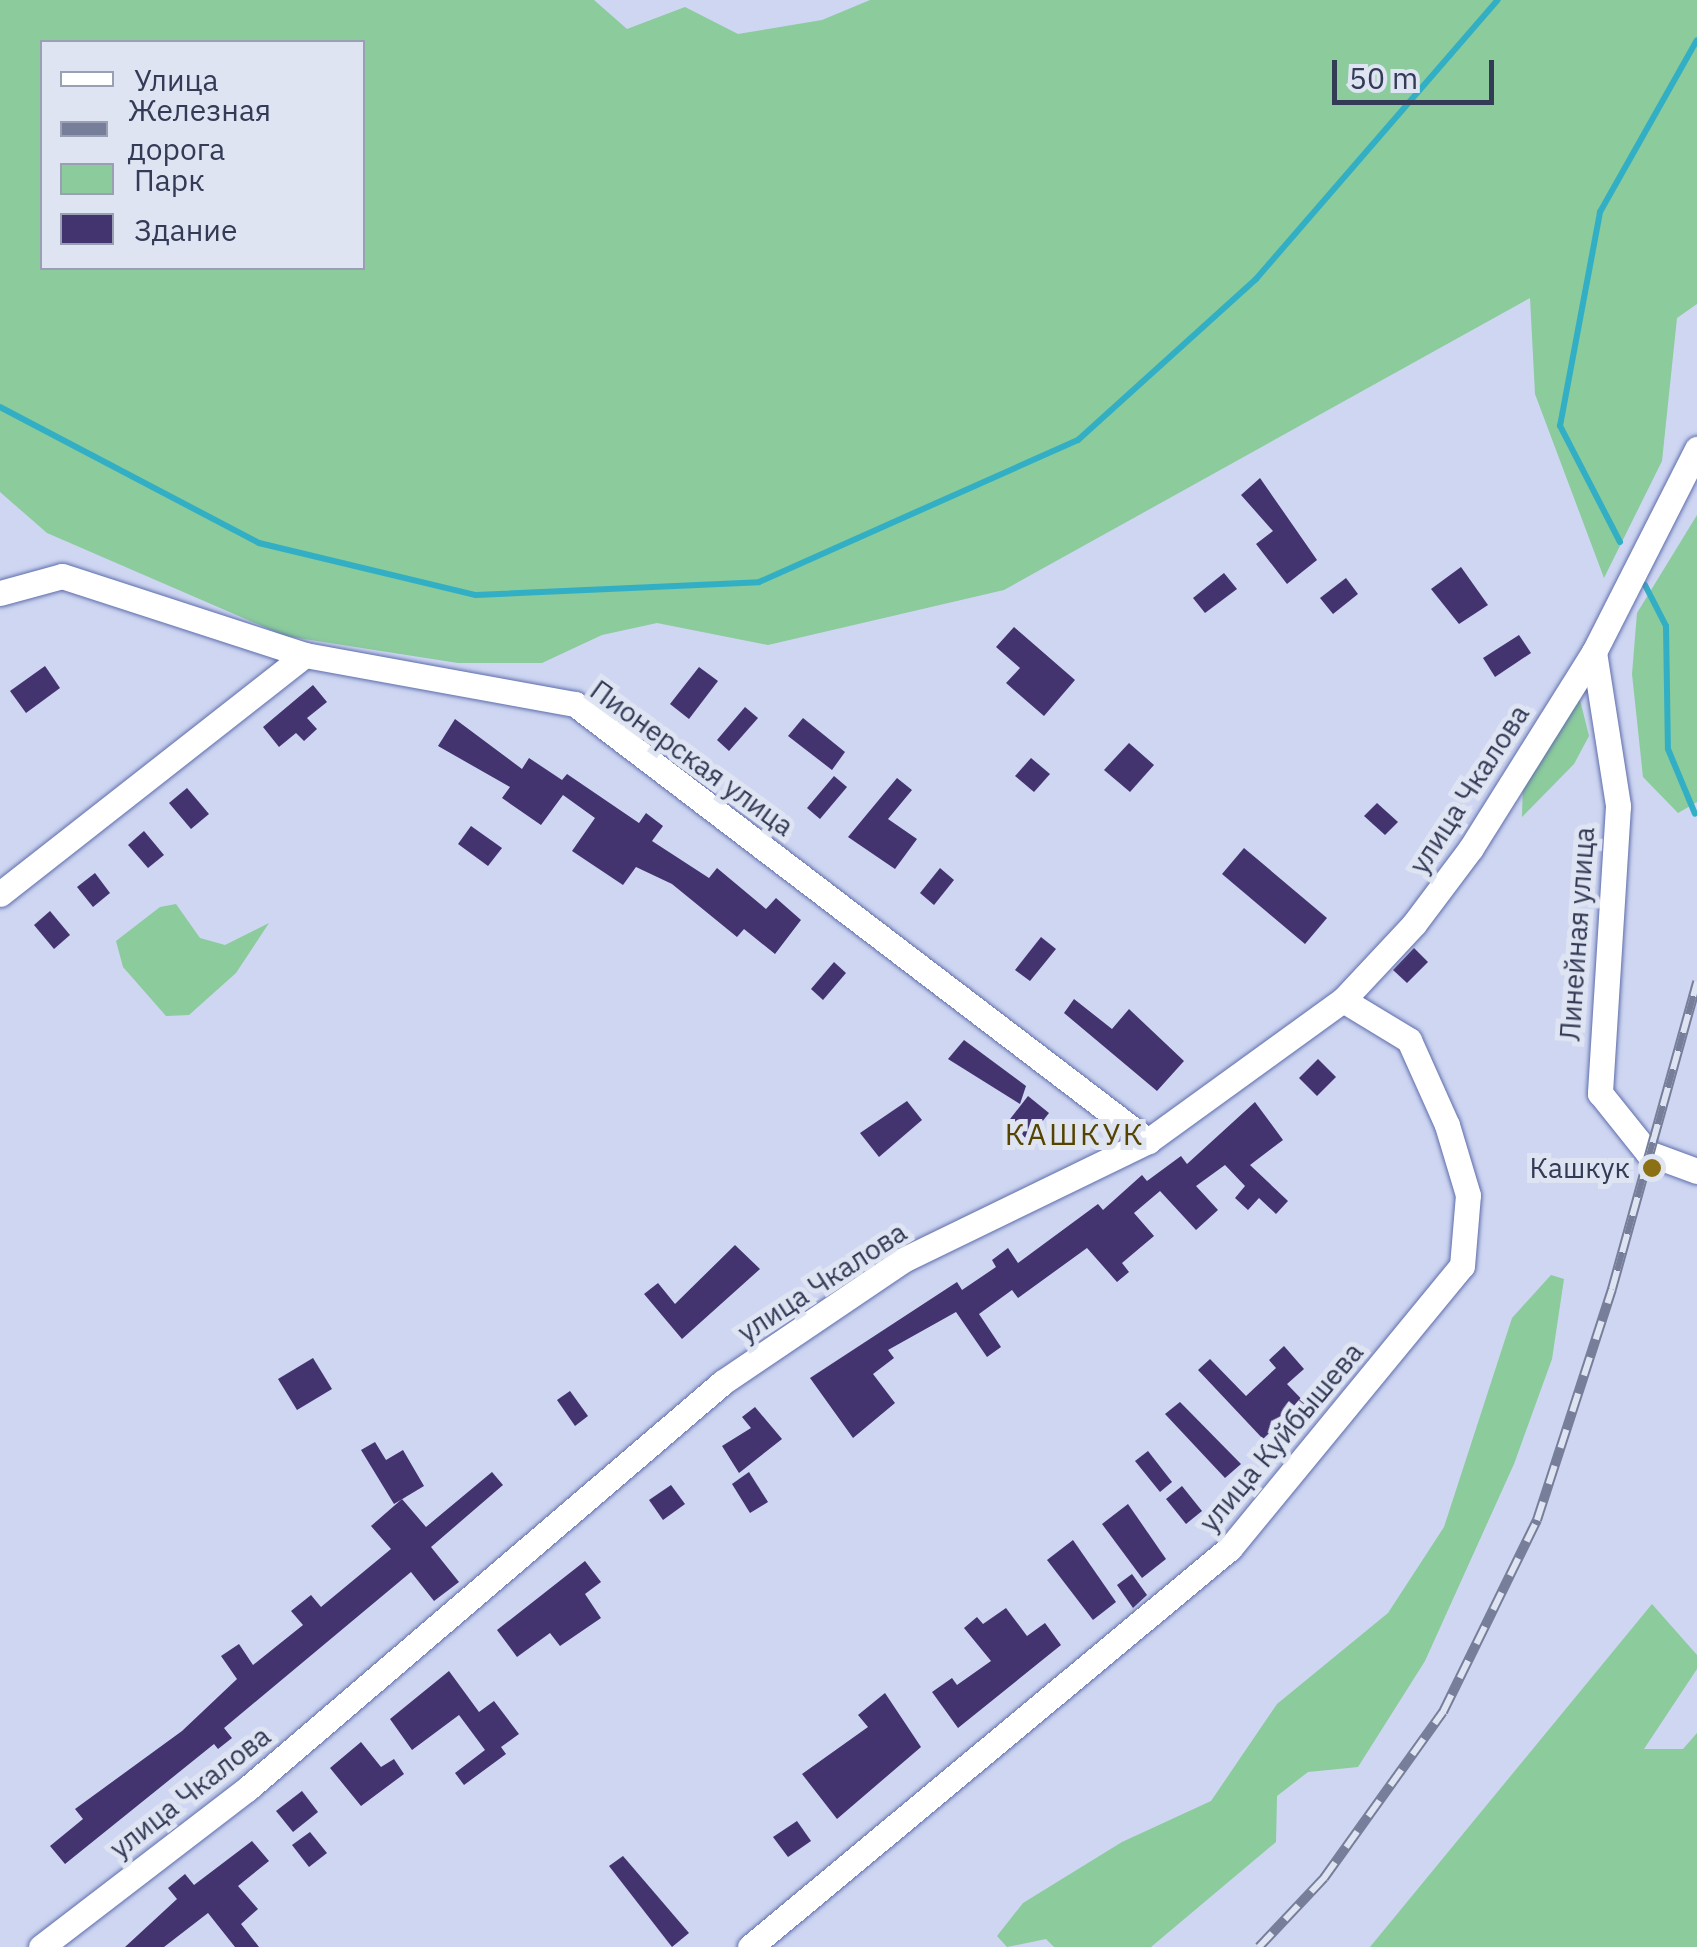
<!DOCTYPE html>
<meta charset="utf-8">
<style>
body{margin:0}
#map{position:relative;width:1697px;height:1947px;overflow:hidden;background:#ced6f2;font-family:"IBM Plex Sans",sans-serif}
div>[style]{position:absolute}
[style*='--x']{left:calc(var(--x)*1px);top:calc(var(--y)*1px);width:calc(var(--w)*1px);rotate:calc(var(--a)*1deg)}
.green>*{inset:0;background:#8bcb9c}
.stream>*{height:6px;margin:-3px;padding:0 3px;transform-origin:3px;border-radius:3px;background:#33afc5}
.building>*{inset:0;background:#433470}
.roads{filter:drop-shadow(0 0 2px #5e6dab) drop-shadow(0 0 2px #5e6dab)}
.minor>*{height:25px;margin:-12.5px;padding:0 12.5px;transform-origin:12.5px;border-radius:12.5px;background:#fff}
.rail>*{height:10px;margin-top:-5px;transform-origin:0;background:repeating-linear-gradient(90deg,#dfe4f2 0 19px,#767e99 0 38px);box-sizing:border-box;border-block:2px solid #767e99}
.dots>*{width:28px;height:28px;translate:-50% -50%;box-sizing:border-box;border:5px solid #dfe4f2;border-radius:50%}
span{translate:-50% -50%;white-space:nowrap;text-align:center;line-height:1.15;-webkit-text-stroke:10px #dfe4f2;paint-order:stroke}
.street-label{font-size:28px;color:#333b56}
.poi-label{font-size:28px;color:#333b56}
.right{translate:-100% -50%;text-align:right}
.neighbourhood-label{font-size:30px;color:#554401;letter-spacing:2.5px}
.legend{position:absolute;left:40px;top:40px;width:325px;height:230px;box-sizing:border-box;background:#dfe4f2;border:2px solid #9aa0b4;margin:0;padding:12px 18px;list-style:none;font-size:30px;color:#333b56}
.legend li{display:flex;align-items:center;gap:20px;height:50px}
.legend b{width:50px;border:2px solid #9aa0b4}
.scale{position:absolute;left:1332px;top:60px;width:162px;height:45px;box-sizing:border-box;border:5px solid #333b56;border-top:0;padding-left:12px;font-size:30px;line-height:35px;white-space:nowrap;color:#333b56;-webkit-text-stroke:8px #dfe4f2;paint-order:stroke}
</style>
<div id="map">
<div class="green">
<div style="clip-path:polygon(evenodd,0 0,594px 0,627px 29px,685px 7px,738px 34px,822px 20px,870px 0,1697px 0,1697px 304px,1677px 318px,1662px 461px,1604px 578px,1535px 394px,1530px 298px,1004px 590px,768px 645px,657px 623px,602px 635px,542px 663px,458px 663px,285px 636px,47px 533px,0 492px,0 0,42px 42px,362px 42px,362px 268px,42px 268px,42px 42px)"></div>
<div style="clip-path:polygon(1697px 515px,1697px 802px,1678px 813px,1643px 777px,1632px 674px,1637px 613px)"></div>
<div style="clip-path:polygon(1580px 700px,1589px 736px,1574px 764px,1522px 817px,1523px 780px,1566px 710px)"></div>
<div style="clip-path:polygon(176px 904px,200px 938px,225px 945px,269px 923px,236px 973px,189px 1015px,166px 1016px,123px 967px,116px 941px,160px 907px)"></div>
<div style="clip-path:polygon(1551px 1275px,1564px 1279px,1552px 1359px,1514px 1464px,1425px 1661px,1358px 1767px,1308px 1772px,1277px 1796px,1276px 1842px,1151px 1947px,1054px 1947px,1046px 1939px,1007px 1947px,997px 1936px,1023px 1903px,1122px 1842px,1211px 1801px,1277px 1704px,1388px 1613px,1444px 1527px,1512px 1318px)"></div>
<div style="clip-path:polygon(1652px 1604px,1697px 1655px,1697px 1669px,1644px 1749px,1683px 1749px,1697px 1733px,1697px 1947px,1370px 1947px)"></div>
</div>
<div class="stream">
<div style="--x:0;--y:407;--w:293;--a:27.7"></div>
<div style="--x:259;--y:543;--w:223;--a:13.5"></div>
<div style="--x:476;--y:595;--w:283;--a:-2.6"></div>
<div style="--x:759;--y:582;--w:349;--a:-24"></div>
<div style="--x:1078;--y:440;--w:240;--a:-42.1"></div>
<div style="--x:1256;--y:279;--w:369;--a:-49.1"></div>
<div style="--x:1620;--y:542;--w:131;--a:-117.3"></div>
<div style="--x:1560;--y:426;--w:218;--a:-79.4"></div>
<div style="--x:1600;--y:212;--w:197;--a:-60.6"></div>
<div style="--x:1645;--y:585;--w:46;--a:62.9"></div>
<div style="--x:1666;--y:626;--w:123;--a:89.1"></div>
<div style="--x:1668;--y:749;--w:70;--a:67.4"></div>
</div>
<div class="building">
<div style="clip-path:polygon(1260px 478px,1317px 560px,1287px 584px,1256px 544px,1273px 531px,1241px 495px)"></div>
<div style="clip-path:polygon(1461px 567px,1488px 605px,1459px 624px,1431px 589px)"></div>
<div style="clip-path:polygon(1224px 573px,1237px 589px,1205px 613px,1193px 598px)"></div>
<div style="clip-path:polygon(1346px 578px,1358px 594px,1333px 614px,1320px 598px)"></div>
<div style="clip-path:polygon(1014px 627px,1075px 680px,1044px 716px,1006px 683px,1020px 668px,996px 647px)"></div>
<div style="clip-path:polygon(1519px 635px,1531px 653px,1495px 677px,1483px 658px)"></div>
<div style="clip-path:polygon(45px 666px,60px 688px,26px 713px,10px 691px)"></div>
<div style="clip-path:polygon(699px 667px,718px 681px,689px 719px,670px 704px)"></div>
<div style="clip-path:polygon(313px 685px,327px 702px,307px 718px,317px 729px,304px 741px,296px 733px,279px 747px,263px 727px)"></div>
<div style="clip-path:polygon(745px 707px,758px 718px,729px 751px,717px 740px)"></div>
<div style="clip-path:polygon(803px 718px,845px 752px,832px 770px,788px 736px)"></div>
<div style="clip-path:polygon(455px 719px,522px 769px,529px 758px,562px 780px,567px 774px,639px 823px,646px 813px,663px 826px,652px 841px,709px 878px,717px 868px,766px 909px,776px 898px,801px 920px,775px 954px,744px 929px,737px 937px,672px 884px,636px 867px,623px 885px,572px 851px,595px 818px,563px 795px,541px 825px,502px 798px,510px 787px,438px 746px)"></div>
<div style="clip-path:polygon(1129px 743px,1154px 765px,1130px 792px,1104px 770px)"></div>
<div style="clip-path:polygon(1031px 758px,1050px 774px,1034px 792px,1015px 776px)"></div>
<div style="clip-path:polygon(834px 776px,847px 787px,820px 819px,807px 808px)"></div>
<div style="clip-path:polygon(897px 778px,912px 790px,888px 819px,917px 839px,895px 869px,848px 837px)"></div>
<div style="clip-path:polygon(187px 788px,209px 814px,191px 829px,169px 803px)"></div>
<div style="clip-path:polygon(1377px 803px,1398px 822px,1385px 835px,1364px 816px)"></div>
<div style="clip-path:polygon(471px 826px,502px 848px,488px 866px,458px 844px)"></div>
<div style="clip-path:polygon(144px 831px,164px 855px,148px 868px,128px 845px)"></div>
<div style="clip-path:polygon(1244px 848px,1327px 918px,1305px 944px,1222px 874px)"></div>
<div style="clip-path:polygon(940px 868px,954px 880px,934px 905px,920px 893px)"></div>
<div style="clip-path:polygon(95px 873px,110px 893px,93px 907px,77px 887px)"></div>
<div style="clip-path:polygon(50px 911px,70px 935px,54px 949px,34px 925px)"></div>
<div style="clip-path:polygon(1041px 937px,1056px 949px,1030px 981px,1015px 970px)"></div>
<div style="clip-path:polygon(1414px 948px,1428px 962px,1407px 983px,1393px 970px)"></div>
<div style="clip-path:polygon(834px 962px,846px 973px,823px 1000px,811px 989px)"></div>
<div style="clip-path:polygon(1074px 999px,1112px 1029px,1129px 1009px,1184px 1061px,1157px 1091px,1064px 1013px)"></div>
<div style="clip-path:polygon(964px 1040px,1026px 1086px,1020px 1104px,948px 1059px)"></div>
<div style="clip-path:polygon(1318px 1059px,1336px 1077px,1317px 1096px,1299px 1078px)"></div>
<div style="clip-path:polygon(1028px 1096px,1049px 1113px,1028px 1140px,1007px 1123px)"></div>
<div style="clip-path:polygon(907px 1101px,922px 1120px,879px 1157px,860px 1133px)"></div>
<div style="clip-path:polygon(1255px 1102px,1283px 1140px,1250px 1165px,1288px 1201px,1276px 1214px,1259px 1198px,1248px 1210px,1235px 1198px,1245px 1186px,1225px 1165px,1196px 1186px,1218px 1210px,1196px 1230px,1160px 1191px,1134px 1213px,1154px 1236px,1122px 1263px,1129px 1272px,1117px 1282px,1087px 1248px,1018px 1298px,1012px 1290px,979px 1314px,1001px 1347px,987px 1357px,956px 1312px,888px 1350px,894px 1358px,873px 1374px,895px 1403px,853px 1438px,810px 1378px,957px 1282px,962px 1290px,996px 1267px,992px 1260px,1008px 1248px,1018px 1263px,1098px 1204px,1103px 1210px,1142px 1175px,1147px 1181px,1181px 1156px,1187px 1164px)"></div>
<div style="clip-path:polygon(735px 1245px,760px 1269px,682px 1339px,644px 1294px,658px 1283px,675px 1304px)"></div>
<div style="clip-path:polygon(1284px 1346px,1304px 1369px,1287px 1384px,1312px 1410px,1300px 1422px,1291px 1412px,1263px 1439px,1198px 1370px,1210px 1359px,1246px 1396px,1276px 1368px,1269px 1360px)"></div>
<div style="clip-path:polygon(313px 1358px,332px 1389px,297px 1410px,278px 1379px)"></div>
<div style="clip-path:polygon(570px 1391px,588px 1416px,575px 1426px,557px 1400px)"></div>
<div style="clip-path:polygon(1180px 1402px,1241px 1464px,1225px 1478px,1165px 1414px)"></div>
<div style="clip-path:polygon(755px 1407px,782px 1439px,739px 1473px,722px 1446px,751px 1428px,742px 1417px)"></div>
<div style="clip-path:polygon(375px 1442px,386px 1460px,403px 1450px,424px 1486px,394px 1504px,361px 1450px)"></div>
<div style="clip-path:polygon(1148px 1451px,1172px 1482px,1160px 1492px,1135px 1461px)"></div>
<div style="clip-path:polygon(492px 1472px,503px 1485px,431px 1547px,459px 1582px,434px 1601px,411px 1572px,224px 1728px,232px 1738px,218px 1749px,214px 1744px,65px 1864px,50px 1846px,83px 1819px,75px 1809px,182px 1731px,237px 1679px,221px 1656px,239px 1644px,253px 1665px,303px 1625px,291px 1611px,311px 1595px,321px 1607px,391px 1549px,371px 1526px,402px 1499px,426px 1527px)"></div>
<div style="clip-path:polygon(749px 1472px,768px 1502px,750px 1513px,732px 1484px)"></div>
<div style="clip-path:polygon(671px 1485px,685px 1504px,663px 1520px,649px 1500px)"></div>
<div style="clip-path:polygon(1182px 1486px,1202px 1511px,1186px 1524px,1166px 1499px)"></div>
<div style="clip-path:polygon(1128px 1504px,1166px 1559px,1142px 1578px,1102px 1524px)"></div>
<div style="clip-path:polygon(1073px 1540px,1116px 1602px,1093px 1620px,1047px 1560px)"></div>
<div style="clip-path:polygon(585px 1561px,601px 1582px,585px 1594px,601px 1618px,560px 1646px,550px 1633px,517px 1657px,497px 1630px)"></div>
<div style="clip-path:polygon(1132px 1574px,1147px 1595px,1133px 1608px,1117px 1585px)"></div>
<div style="clip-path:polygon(1006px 1608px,1027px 1636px,1045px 1623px,1061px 1645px,958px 1728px,932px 1692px,952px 1678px,957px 1685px,991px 1661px,964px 1628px,977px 1617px,983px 1624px)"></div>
<div style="clip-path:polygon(449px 1671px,479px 1712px,494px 1701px,519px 1734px,501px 1747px,506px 1754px,464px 1785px,455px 1773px,485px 1750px,459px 1715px,412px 1750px,390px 1719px)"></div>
<div style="clip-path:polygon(885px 1693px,921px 1747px,837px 1819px,802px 1774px,868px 1727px,858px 1715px)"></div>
<div style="clip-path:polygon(361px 1742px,381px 1767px,394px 1759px,404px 1774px,361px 1806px,330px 1768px)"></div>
<div style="clip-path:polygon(302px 1791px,318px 1812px,293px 1832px,276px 1811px)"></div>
<div style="clip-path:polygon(797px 1821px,811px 1841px,788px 1857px,773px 1837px)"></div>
<div style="clip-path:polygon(310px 1832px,327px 1853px,309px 1867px,292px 1845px)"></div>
<div style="clip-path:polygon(252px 1841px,269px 1861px,238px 1886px,258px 1909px,241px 1924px,259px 1947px,235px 1947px,208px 1913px,164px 1947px,125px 1947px,177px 1899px,168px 1888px,185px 1874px,194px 1885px)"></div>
<div style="clip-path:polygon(623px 1856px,689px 1933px,672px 1947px,609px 1866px)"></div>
</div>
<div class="roads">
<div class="minor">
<div style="--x:0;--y:593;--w:64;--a:-15.3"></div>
<div style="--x:62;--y:576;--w:256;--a:18"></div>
<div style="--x:305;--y:655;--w:274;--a:10.3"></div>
<div style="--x:575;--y:704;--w:721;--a:37.33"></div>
<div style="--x:1594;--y:652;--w:156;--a:81.1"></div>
<div style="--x:1618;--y:806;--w:288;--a:93.6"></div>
<div style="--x:1600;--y:1093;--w:77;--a:51.3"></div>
<div style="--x:1648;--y:1153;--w:52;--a:20.2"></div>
<div style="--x:0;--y:894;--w:387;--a:-38.1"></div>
<div style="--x:41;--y:1947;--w:260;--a:-37.5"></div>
<div style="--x:247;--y:1789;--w:626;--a:-40.53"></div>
<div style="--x:723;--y:1382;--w:217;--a:-34.1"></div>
<div style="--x:903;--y:1260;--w:272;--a:-25.9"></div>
<div style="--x:1148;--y:1141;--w:241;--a:-35.9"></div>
<div style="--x:1343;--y:1000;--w:104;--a:-46.9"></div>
<div style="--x:1414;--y:924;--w:95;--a:-53.1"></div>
<div style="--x:1471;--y:848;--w:231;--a:-57.9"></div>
<div style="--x:1594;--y:652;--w:228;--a:-63.1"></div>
<div style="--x:750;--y:1947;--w:624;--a:-39.74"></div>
<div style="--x:1230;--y:1548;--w:365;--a:-50.6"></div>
<div style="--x:1462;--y:1266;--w:71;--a:-85.2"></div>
<div style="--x:1468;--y:1195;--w:73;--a:-106.7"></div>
<div style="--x:1447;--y:1125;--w:93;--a:-114.1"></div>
<div style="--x:1409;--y:1040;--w:77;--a:-148.8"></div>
</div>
</div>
<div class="rail">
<div style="--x:1259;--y:1947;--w:95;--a:-46.7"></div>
<div style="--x:1324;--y:1878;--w:204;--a:-54.4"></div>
<div style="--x:1443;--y:1712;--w:214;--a:-63.9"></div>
<div style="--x:1537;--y:1520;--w:243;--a:-72"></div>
<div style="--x:1612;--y:1289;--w:319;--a:-74.5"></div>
</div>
<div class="dots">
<div style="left:1652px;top:1168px;background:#8b7114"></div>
</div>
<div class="street-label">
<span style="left:692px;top:758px;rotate:36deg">Пионерская улица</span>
<span style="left:1469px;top:789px;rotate:-57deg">улица Чкалова</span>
<span style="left:1577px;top:934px;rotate:-86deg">Линейная улица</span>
<span style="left:822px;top:1282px;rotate:-33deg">улица Чкалова</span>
<span style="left:1281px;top:1437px;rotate:-50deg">улица Куйбышева</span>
<span style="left:190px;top:1792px;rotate:-38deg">улица Чкалова</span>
</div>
<div class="poi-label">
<span class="right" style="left:1630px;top:1168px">Кашкук</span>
</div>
<div class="neighbourhood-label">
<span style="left:1075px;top:1134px">КАШКУК</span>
</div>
<ul class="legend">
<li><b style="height:12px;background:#fff"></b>Улица</li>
<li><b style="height:12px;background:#767e99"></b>Железная дорога</li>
<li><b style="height:28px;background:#8bcb9c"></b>Парк</li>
<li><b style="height:28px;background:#433470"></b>Здание</li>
</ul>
<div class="scale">50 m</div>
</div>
